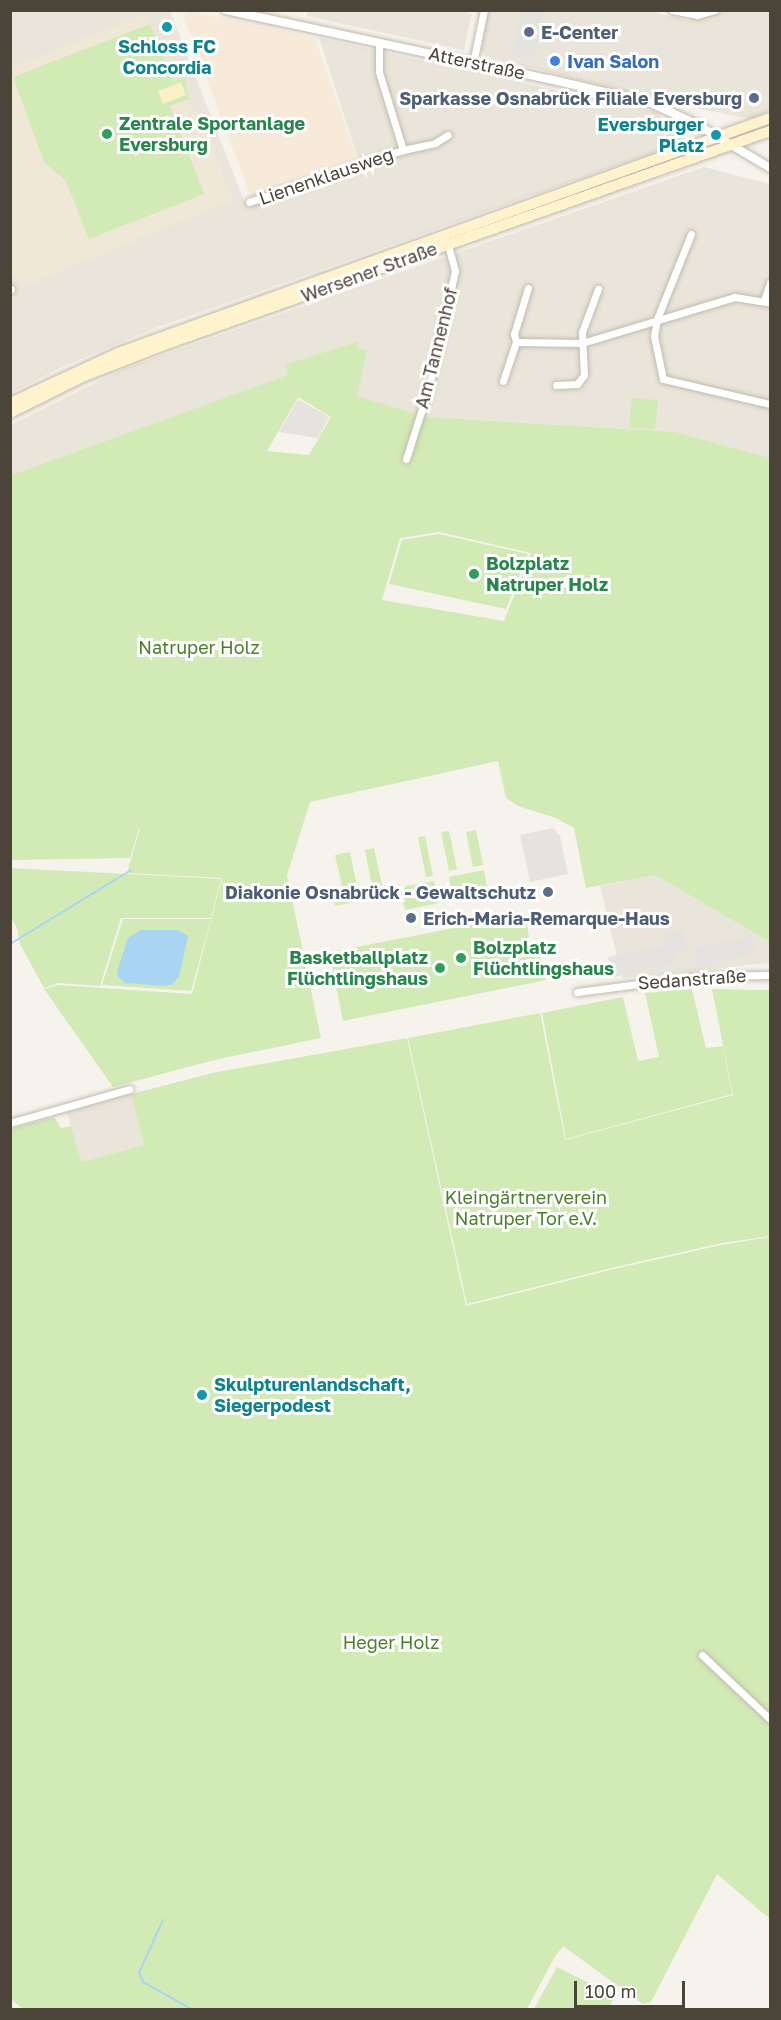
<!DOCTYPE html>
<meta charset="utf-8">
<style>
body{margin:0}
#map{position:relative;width:781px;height:2020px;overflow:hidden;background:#f6f3ec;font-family:"Golos Text",sans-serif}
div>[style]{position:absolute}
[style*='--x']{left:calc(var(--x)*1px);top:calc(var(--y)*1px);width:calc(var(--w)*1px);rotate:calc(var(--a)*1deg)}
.residential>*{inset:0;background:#eae5da}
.commercial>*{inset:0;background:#f7ead8}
.industrial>*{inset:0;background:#e6e2dd}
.education>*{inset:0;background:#efe8d6}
.green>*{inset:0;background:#d2eab5}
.sand>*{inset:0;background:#f9efc9}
.parking>*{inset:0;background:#e5e3e0}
.water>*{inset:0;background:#a9d4f2}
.stream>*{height:2px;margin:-1px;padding:0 1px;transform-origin:1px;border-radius:1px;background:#a9d4f2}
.roads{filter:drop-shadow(0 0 2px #c2bbae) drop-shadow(0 0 2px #c2bbae)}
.minor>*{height:7px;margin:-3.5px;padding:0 3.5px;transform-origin:3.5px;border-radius:3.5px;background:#fff}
.tertiary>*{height:8px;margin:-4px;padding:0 4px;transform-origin:4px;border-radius:4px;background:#fff}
.secondary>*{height:10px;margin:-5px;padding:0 5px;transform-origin:5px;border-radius:5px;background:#fff3cd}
.dots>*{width:16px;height:16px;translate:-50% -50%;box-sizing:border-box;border:3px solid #fff;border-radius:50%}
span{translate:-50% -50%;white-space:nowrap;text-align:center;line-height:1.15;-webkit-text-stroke:6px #fff;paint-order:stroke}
.service-label{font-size:18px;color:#4e5e75;font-weight:700}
.left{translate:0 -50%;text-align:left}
.right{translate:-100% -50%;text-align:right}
.culture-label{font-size:18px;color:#0d838f;font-weight:700}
.shop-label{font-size:18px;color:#366cbe;font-weight:700}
.street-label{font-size:18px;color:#4b4439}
.leisure-label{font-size:18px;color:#27864d;font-weight:700}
.park-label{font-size:18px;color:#4a7f2a}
.frame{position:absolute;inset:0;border:12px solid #4b4439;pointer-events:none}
.scale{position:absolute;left:574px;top:1981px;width:111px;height:27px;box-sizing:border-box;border:3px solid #4b4439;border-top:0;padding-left:8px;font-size:18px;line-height:21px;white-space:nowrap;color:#4b4439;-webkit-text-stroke:4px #fff;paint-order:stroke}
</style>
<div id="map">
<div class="residential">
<div style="clip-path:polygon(308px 10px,456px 10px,472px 14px,464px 50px,307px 16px)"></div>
<div style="clip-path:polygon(11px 11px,170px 11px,244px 201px,359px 162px,319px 38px,657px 112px,667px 125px,661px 150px,155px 328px,62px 367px,11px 393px)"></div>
<div style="clip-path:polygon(488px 11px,649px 11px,691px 21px,693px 11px,770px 11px,770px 110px,753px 119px,684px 106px,485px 56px,481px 50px)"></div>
<div style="clip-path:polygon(704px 167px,770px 184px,770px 458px,675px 432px,427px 417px,356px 396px,367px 351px,356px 348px,358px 342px,286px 366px,289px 375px,14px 474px,11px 478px,11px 425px,123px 369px)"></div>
<div style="clip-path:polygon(655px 875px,770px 942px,770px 963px,622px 978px,600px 886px)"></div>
<div style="clip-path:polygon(131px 1094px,144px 1145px,81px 1162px,67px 1112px)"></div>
</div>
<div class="commercial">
<div style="clip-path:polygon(189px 11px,315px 38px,358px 161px,251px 197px,183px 16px)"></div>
</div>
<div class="industrial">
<div style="clip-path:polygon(298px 399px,329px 417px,318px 438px,279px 432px)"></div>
</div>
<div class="education">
<div style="clip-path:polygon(144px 14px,173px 81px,185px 77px,191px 108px,200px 116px,233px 200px,23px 287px,18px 278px,11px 276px,11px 68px)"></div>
</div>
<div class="green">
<div style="clip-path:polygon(150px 24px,173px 81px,185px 77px,189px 99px,170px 106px,204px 194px,89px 239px,66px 181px,44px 162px,13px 77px)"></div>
<div style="clip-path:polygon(668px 125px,685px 131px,682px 144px,664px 151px)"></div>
<div style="clip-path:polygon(evenodd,359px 341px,356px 348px,367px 350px,357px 396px,427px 417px,675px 432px,770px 458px,770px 942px,655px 875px,586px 888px,574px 828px,556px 818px,518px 806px,506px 798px,498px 761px,310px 802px,287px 875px,321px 1038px,214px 1060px,113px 1087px,44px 989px,58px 985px,192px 994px,222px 878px,127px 873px,140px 829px,123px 825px,139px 829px,130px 858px,11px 860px,10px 478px,14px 474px,288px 375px,285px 365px,359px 341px,298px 397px,331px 417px,309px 455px,267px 451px,298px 397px,359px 341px,439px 532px,531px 553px,504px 621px,382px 600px,400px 538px,439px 532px)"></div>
<div style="clip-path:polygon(632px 398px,658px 400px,655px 429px,629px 428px)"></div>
<div style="clip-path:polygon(439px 534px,528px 554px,506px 609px,389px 584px,402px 540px)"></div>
<div style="clip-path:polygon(476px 830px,483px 865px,473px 867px,466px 832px)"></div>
<div style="clip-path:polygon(449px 831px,457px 869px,449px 871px,441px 832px)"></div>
<div style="clip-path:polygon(425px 836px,433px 876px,426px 877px,418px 837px)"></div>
<div style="clip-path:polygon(374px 848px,382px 885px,372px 887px,365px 850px)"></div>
<div style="clip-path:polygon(350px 852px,358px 892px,344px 895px,335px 855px)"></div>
<div style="clip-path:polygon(11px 868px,127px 874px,221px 879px,211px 918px,121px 918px,100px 986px,58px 983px,44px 988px,20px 944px,17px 928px,11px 918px)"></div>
<div style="clip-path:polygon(484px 870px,488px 892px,453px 899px,449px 877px)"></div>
<div style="clip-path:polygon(434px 881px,439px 903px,405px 910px,400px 887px)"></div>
<div style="clip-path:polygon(383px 891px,384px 896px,335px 906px,334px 901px)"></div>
<div style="clip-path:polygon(525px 914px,530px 943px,518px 946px,520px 958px,540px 954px,546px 980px,343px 1021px,331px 961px,337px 960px,336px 951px)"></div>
<div style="clip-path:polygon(123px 919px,211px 919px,191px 991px,102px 985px)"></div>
<div style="clip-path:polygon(692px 989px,706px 1048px,723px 1046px,732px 1094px,566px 1139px,542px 1013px,623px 997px,638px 1061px,659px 1057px,645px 993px)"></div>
<div style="clip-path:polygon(712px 989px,770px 990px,770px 1236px,722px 1243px,611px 1268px,467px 1304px,408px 1038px,540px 1013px,565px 1140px,733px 1095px)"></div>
<div style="clip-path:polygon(407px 1038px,466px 1306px,610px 1270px,721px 1245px,770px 1237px,770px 1919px,717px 1874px,651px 2002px,643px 2004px,563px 1946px,554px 1958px,527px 2009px,24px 2010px,11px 1999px,11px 1129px,54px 1117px,61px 1128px,71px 1126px,81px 1162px,144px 1145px,131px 1094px,217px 1072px)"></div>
<div style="clip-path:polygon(557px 1967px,615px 1996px,608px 2009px,534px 2009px)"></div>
</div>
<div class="sand">
<div style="clip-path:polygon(181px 82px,186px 95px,163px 104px,158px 91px)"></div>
</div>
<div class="parking">
<div style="clip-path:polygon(521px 11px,544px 11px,535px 58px,513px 54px)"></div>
<div style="clip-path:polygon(553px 828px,560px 836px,568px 874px,530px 882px,520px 835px)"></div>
<div style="clip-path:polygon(682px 930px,687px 949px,675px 952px,678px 963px,613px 977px,608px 957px,665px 945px,663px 933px)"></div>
<div style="clip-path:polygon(752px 936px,756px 954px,696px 965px,693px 948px)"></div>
</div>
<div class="water">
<div style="clip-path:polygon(141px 930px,178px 930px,188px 936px,179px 976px,173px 984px,165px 986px,125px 983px,118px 977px,117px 972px,128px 938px)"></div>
</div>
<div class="stream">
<div style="--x:10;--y:944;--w:142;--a:-31.4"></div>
<div style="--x:163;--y:1920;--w:58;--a:114.4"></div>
<div style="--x:139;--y:1973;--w:10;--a:66"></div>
<div style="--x:143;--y:1982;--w:57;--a:29.2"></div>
</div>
<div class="roads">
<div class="minor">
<div style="--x:672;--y:10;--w:25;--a:11"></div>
<div style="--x:697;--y:15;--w:19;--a:-16"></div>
<div style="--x:379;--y:43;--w:29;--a:90"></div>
<div style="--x:379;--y:72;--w:82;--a:72.9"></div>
<div style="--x:403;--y:150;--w:33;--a:-12"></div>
<div style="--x:435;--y:143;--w:15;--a:-32"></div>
<div style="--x:473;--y:63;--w:54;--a:-78.3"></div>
<div style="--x:249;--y:202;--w:163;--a:-18.7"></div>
<div style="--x:691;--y:234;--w:92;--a:111.8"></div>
<div style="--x:657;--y:319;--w:17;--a:100"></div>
<div style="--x:654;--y:336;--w:44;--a:78.2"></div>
<div style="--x:663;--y:379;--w:110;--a:13.2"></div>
<div style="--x:10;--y:289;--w:1;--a:0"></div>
<div style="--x:764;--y:300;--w:18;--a:-71"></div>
<div style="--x:516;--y:342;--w:66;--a:0.9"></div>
<div style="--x:582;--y:343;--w:159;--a:-16.8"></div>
<div style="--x:734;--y:297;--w:36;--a:9"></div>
<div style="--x:503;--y:381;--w:41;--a:-71.6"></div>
<div style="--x:516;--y:342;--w:8;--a:-104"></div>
<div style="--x:514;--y:334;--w:48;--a:-73.1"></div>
<div style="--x:556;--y:385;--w:21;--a:-3"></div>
<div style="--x:577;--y:384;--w:11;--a:-52"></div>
<div style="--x:584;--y:375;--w:43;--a:-92.7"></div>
<div style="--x:582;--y:332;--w:46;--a:-69.6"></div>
<div style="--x:406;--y:459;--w:76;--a:-72.3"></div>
<div style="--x:429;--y:387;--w:119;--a:-77.4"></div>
<div style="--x:455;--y:271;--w:31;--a:-105"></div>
<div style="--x:577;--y:992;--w:123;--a:-7.5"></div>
<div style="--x:699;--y:976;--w:71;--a:-0.8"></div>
<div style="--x:10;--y:1123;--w:124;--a:-15.9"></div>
<div style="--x:702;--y:1655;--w:93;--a:43.3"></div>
</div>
<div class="tertiary">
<div style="--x:226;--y:10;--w:330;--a:12.1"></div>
<div style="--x:549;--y:79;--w:105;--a:13.2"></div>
<div style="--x:651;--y:103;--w:50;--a:25"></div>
<div style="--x:696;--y:124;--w:86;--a:30.7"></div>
</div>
<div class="secondary">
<div style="--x:10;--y:403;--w:119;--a:-24.8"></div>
<div style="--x:118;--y:353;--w:693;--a:-19.82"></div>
<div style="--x:10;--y:413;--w:80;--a:-26.6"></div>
<div style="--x:82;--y:377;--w:88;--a:-21.3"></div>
<div style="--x:164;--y:345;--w:643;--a:-19.45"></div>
</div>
</div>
<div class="dots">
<div style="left:167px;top:27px;background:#0f9aa8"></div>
<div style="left:529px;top:32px;background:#5c6f8a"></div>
<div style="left:555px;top:61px;background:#3f7fe0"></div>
<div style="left:754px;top:98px;background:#5c6f8a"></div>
<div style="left:107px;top:134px;background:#2e9e5b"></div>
<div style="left:716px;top:135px;background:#0f9aa8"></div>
<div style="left:474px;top:574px;background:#2e9e5b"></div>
<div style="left:548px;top:892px;background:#5c6f8a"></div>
<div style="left:411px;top:918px;background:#5c6f8a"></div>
<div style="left:461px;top:958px;background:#2e9e5b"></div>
<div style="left:440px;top:968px;background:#2e9e5b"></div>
<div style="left:202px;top:1395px;background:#0f9aa8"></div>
</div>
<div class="service-label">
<span class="left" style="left:541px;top:32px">E-Center</span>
<span class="right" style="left:742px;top:98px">Sparkasse Osnabrück Filiale Eversburg</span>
<span class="right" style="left:536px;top:892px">Diakonie Osnabrück - Gewaltschutz</span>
<span class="left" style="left:423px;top:918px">Erich-Maria-Remarque-Haus</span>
</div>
<div class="culture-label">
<span style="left:167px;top:57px">Schloss FC<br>Concordia</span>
<span class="right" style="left:704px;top:135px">Eversburger<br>Platz</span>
<span class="left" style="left:214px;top:1395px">Skulpturenlandschaft,<br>Siegerpodest</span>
</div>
<div class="shop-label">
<span class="left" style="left:567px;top:61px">Ivan Salon</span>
</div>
<div class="street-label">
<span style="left:477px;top:63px;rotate:12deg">Atterstraße</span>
<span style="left:326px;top:176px;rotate:-19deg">Lienenklausweg</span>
<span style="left:369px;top:272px;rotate:-20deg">Wersener Straße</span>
<span style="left:436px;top:348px;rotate:-76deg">Am Tannenhof</span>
<span style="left:692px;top:979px;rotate:-4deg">Sedanstraße</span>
</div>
<div class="leisure-label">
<span class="left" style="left:119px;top:134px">Zentrale Sportanlage<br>Eversburg</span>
<span class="left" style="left:486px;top:574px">Bolzplatz<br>Natruper Holz</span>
<span class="left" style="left:473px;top:958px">Bolzplatz<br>Flüchtlingshaus</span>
<span class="right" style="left:428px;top:968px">Basketballplatz<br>Flüchtlingshaus</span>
</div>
<div class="park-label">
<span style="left:199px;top:647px">Natruper Holz</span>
<span style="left:526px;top:1208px">Kleingärtnerverein<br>Natruper Tor e.V.</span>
<span style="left:391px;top:1642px">Heger Holz</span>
</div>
<div class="frame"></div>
<div class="scale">100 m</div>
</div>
